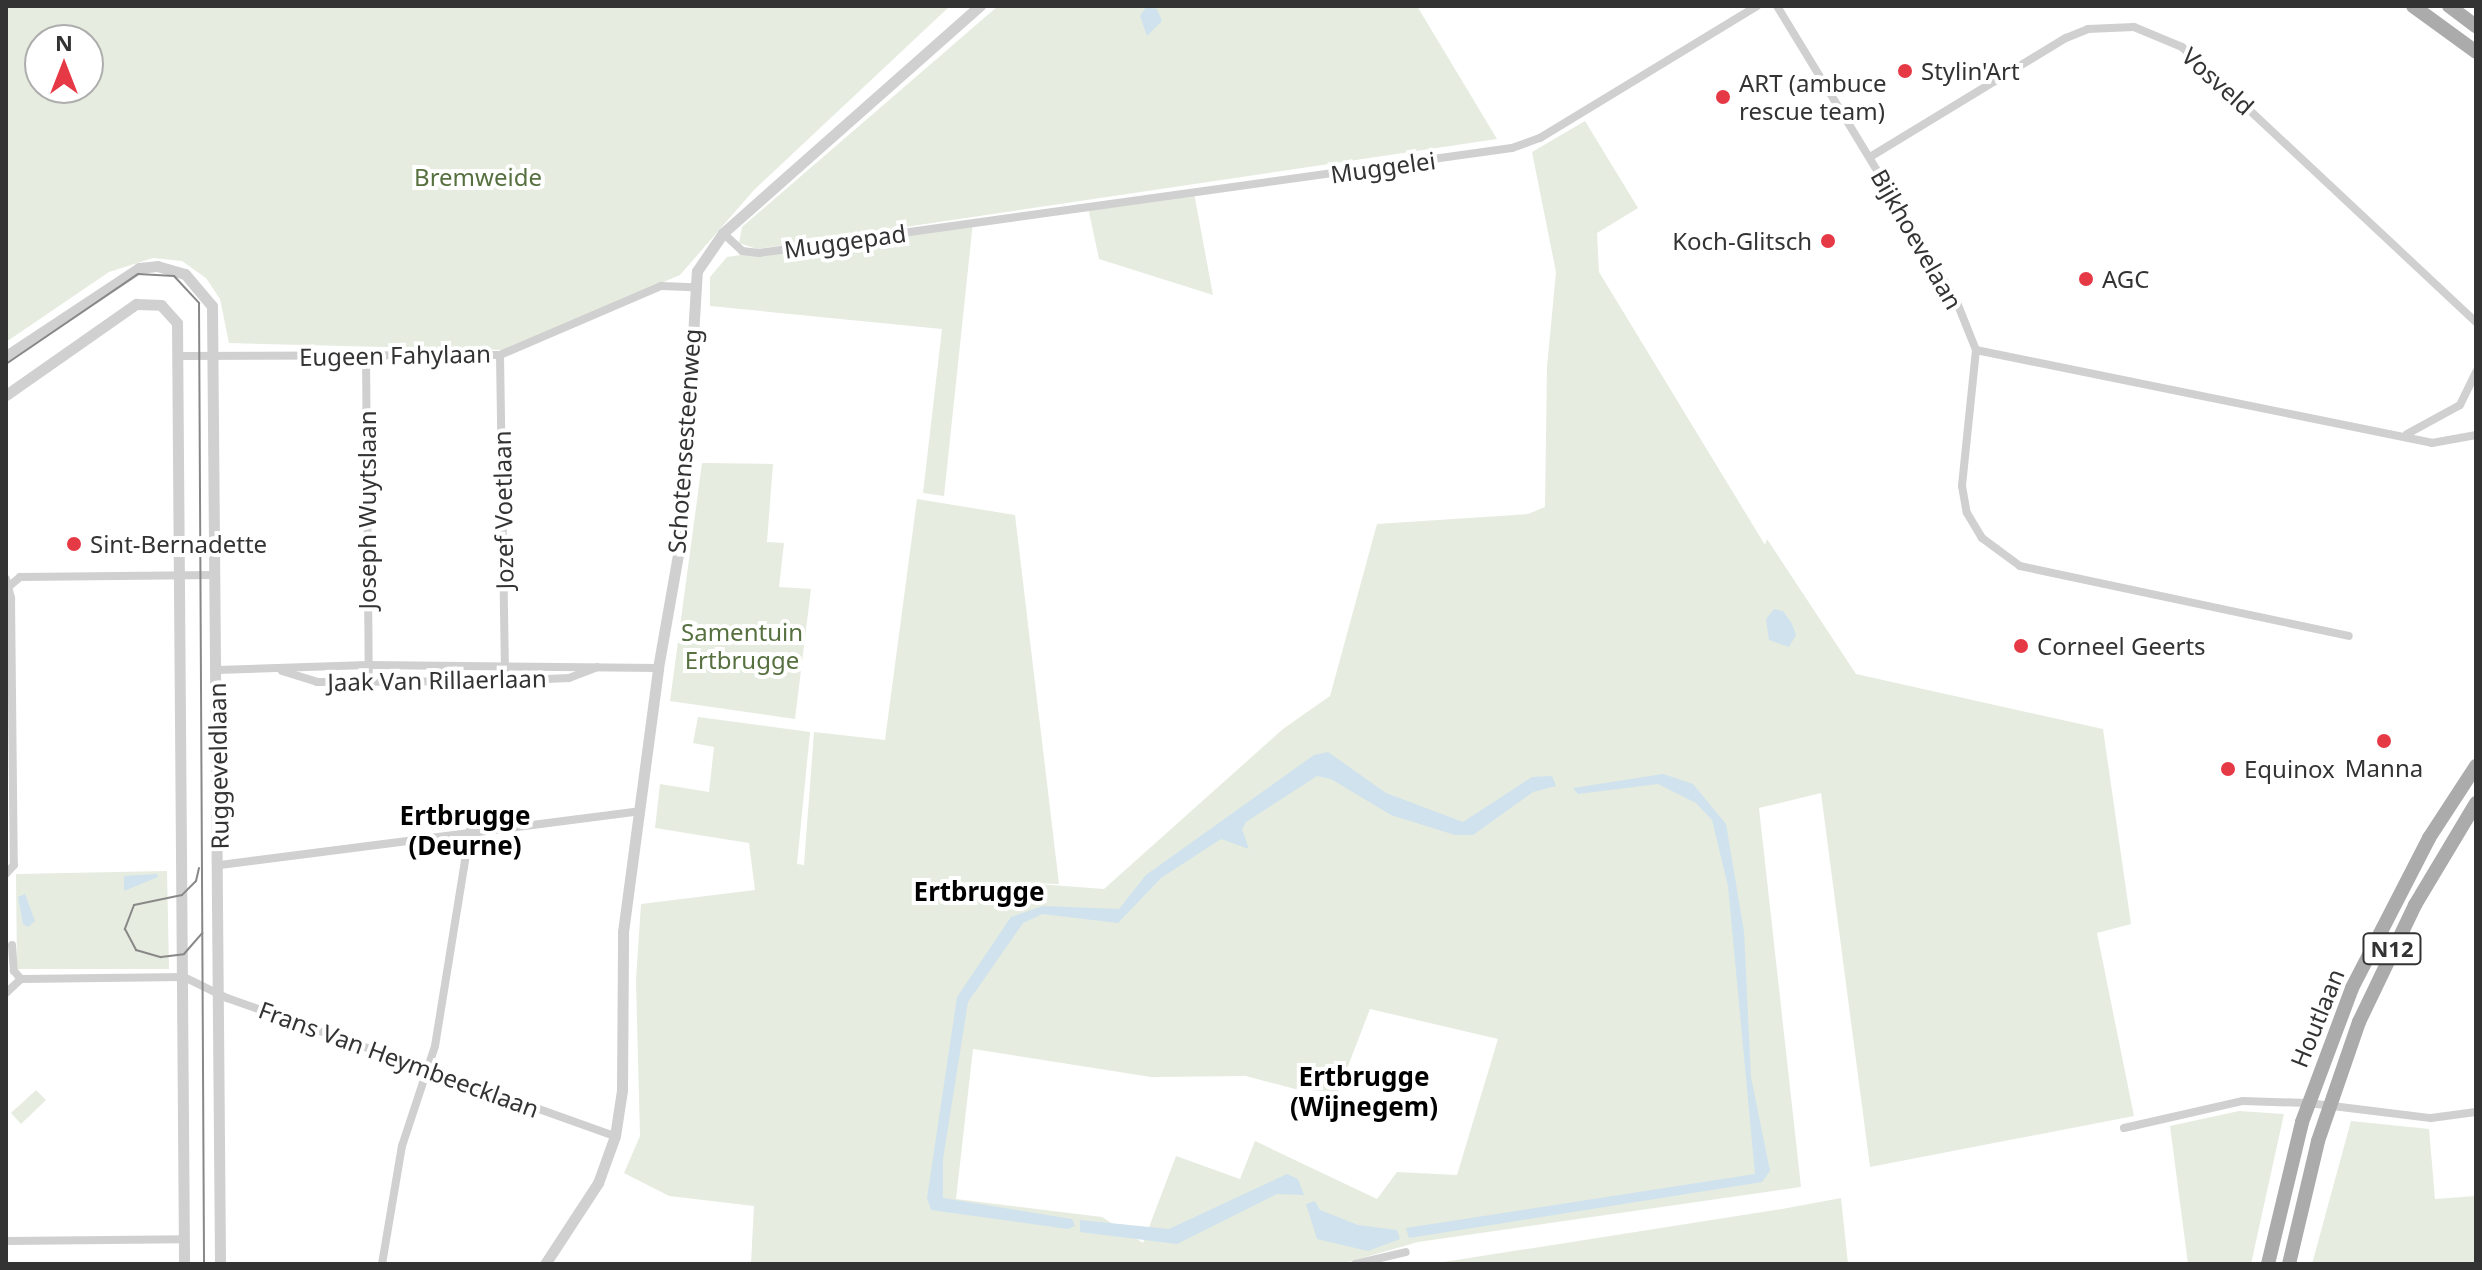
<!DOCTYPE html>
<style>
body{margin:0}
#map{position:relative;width:2482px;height:1270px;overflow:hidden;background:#fff;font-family:"Noto Sans",sans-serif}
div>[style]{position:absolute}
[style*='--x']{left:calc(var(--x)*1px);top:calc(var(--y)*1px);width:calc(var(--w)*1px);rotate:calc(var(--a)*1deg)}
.green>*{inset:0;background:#e6ecdf}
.water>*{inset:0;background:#cfe2ee}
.minor>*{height:8px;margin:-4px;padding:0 4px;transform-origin:4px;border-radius:4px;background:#d0d0d0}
.tertiary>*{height:11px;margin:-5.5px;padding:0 5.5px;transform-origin:5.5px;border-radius:5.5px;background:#d0d0d0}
.primary>*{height:14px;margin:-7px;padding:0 7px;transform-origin:7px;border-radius:7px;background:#ababab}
.tram>*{height:2px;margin:-1px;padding:0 1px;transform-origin:1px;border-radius:1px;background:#888}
.dots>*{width:22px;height:22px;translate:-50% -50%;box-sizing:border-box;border:4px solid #fff;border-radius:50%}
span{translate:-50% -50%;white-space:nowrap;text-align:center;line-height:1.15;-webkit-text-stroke:8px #fff;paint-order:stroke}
.shield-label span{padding:2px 6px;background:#fff;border:2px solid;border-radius:6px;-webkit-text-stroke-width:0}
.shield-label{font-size:22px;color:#333;font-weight:700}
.poi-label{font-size:24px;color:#333}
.left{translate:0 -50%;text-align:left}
.right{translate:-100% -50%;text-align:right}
.street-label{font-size:24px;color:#333}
.park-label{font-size:24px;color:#56703f}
.neighbourhood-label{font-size:26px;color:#000;font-weight:700}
.frame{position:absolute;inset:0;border:8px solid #333;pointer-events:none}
.north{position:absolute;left:24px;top:24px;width:80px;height:80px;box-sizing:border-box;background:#fff;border:2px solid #adadad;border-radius:50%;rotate:0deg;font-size:22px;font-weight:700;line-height:32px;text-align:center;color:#333}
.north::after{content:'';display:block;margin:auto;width:28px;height:36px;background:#e63946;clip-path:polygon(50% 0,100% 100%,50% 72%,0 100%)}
</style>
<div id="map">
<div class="green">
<div style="clip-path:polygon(evenodd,6px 6px,950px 6px,754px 190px,680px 275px,504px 350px,229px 343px,220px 299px,206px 278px,182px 261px,153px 258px,109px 272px,6px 342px,6px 6px,40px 40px,88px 40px,88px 88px,40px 88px,40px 40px)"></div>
<div style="clip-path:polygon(998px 6px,1417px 6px,1497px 139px,757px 249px,739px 243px,742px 227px)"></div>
<div style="clip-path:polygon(evenodd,1585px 121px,1638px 208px,1597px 233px,1599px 272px,1765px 545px,1767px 539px,1856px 674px,2103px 729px,2131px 924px,2097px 933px,2134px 1116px,1870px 1167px,1821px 793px,1759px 808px,1801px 1187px,1418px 1242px,1341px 1264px,751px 1264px,754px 1206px,669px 1196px,624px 1173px,640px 1136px,636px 980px,641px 904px,755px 890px,749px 843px,655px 828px,660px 784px,709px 792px,714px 747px,693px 743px,698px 717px,810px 732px,797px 864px,804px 865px,814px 732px,885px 740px,917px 499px,1015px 515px,1059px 884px,1024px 883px,1104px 889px,1283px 729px,1330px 696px,1377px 524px,1528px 514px,1545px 507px,1547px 367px,1556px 272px,1532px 152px,1585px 121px,1370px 1009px,1498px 1039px,1457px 1175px,1397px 1172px,1377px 1199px,1255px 1141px,1240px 1179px,1176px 1156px,1143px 1243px,1102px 1217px,956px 1199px,973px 1049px,1151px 1077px,1246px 1076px,1295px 1089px,1338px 1092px,1370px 1009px)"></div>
<div style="clip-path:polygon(1194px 193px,1213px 295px,1099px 259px,1088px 207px)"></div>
<div style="clip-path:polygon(973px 222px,944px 496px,923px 493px,942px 329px,710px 306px,710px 277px,727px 257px)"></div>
<div style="clip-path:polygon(702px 463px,773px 464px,767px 542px,784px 543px,779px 587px,811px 589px,795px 719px,670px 701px)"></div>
<div style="clip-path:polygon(167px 871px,169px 969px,17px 969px,16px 874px)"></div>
<div style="clip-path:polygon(36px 1090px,46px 1100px,21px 1124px,11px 1113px)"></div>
<div style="clip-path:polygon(2239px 1111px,2284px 1114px,2251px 1264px,2188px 1264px,2170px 1126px)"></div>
<div style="clip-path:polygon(2351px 1121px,2429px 1129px,2435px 1199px,2476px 1196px,2476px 1264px,2312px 1264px)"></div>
<div style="clip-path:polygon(1841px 1198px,1848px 1264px,1431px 1264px,1782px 1209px)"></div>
</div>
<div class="water">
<div style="clip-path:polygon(1146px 7px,1157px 9px,1162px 21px,1147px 36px,1140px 16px)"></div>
<div style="clip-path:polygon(1774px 609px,1783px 611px,1792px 624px,1796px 635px,1789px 647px,1769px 640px,1766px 619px)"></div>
<div style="clip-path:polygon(1328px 752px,1386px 793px,1463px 822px,1532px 777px,1552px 776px,1556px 786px,1533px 792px,1473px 835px,1455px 835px,1391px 815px,1331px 779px,1317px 776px,1246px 822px,1242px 829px,1249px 849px,1221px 839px,1161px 878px,1118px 923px,1042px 914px,1023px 923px,968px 1002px,943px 1159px,943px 1198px,1072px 1219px,1075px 1226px,1068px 1229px,931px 1210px,927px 1198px,957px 997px,1011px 917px,1043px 906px,1119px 909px,1146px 875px,1314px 755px)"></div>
<div style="clip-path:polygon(1663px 774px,1693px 784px,1726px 824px,1744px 932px,1751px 1077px,1770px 1171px,1762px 1182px,1409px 1238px,1406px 1228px,1755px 1174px,1728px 886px,1712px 820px,1696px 803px,1658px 784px,1578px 794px,1573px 788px)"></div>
<div style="clip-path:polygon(157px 874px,158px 877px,124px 891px,124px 876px)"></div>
<div style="clip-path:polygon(25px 894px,35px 921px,28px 927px,23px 924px,18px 897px)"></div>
<div style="clip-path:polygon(1287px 1174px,1298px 1179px,1304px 1195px,1277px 1194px,1177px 1244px,1080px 1232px,1080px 1220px,1169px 1229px)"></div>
<div style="clip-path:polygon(1315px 1201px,1320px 1210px,1358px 1225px,1397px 1230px,1400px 1239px,1368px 1251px,1317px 1239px,1306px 1204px)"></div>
</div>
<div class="minor">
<div style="--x:1777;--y:6;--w:344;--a:58.7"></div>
<div style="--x:1956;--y:300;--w:54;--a:68.2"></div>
<div style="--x:1976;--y:350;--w:137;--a:95.9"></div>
<div style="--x:1962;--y:486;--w:27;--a:80"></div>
<div style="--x:1967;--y:513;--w:29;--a:59"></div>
<div style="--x:1982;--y:538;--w:47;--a:36.4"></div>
<div style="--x:2020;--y:566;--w:336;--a:12"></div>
<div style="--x:1870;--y:157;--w:229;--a:-31.3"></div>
<div style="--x:2066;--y:38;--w:24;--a:-22"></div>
<div style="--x:2088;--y:29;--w:46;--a:-2.5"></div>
<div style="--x:2134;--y:27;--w:52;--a:22.6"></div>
<div style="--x:2182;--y:47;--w:403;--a:43.1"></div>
<div style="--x:723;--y:233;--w:26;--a:43"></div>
<div style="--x:742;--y:251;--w:17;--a:7"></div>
<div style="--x:759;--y:253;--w:760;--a:-7.94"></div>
<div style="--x:1512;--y:148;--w:30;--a:-20"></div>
<div style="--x:1540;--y:138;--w:254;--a:-31.3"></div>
<div style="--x:1976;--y:350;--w:465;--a:11.5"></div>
<div style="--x:2432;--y:443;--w:45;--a:-10.3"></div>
<div style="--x:366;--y:355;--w:326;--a:89.5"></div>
<div style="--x:500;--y:355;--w:326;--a:89.1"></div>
<div style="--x:179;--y:356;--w:321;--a:-0.2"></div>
<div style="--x:500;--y:355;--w:175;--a:-23.2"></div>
<div style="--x:661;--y:286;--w:33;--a:2"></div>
<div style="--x:2407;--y:434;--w:60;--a:-28.7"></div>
<div style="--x:2460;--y:405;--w:37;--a:-64"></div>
<div style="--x:6;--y:579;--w:20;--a:75"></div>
<div style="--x:11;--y:598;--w:267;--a:89.4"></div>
<div style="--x:14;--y:865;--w:12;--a:132"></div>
<div style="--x:7;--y:588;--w:17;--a:-40"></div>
<div style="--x:20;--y:577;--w:196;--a:-0.6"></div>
<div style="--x:217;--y:670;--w:151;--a:-1.9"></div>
<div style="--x:368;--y:665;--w:290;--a:0.6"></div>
<div style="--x:282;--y:671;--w:37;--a:17"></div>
<div style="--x:317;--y:682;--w:188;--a:-0.3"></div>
<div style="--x:505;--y:681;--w:64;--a:-2.7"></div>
<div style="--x:569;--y:678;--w:30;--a:-21"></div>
<div style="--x:220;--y:865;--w:419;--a:-7.3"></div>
<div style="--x:12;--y:945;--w:26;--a:86"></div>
<div style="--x:14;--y:971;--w:11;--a:49"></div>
<div style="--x:21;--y:979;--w:163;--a:-0.7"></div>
<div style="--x:184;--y:977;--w:48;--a:26"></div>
<div style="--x:227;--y:998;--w:412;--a:19.6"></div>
<div style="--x:6;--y:993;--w:21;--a:-43"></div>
<div style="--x:2124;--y:1128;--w:122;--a:-12.8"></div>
<div style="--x:2243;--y:1101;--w:65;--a:1.8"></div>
<div style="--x:2308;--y:1103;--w:124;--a:7"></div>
<div style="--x:2431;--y:1118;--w:45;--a:-7.6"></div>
<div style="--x:6;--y:1241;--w:178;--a:-0.6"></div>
<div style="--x:382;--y:1264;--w:120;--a:-80.4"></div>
<div style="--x:402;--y:1146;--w:105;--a:-71.7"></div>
<div style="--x:435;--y:1046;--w:219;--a:-80.8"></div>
<div style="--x:1355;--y:1264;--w:52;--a:-13.2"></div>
</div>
<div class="tertiary">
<div style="--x:6;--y:356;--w:159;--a:-33.5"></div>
<div style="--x:139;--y:268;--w:18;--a:-6"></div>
<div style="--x:157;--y:266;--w:29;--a:16"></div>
<div style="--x:185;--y:274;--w:42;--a:49.8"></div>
<div style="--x:212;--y:306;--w:958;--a:89.52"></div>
<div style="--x:6;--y:395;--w:159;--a:-35"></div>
<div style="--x:136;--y:304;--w:25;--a:2"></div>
<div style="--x:161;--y:305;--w:24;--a:48"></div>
<div style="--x:177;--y:323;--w:941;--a:89.57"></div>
<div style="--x:545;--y:1264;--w:97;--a:-56.8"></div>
<div style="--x:598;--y:1183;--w:50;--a:-70.1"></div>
<div style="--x:615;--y:1136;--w:47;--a:-81.3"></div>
<div style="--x:622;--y:1090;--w:158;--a:-89.6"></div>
<div style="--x:623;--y:932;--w:266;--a:-82.4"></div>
<div style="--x:658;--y:668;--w:132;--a:-80"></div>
<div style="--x:681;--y:538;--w:267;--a:-86.6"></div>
<div style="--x:697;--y:271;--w:46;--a:-55.6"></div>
<div style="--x:723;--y:233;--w:343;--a:-41.5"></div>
</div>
<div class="primary">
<div style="--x:2413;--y:6;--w:78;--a:36.1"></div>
<div style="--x:2449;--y:6;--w:34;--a:37"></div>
<div style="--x:2268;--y:1264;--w:146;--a:-76.5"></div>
<div style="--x:2302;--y:1122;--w:143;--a:-69.5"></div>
<div style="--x:2352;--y:988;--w:169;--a:-62.8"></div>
<div style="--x:2429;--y:838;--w:86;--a:-56.9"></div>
<div style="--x:2289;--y:1264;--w:126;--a:-76.7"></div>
<div style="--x:2318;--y:1141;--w:126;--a:-71"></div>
<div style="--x:2359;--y:1022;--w:130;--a:-64.4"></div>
<div style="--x:2415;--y:905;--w:119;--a:-59.1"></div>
</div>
<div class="tram">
<div style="--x:6;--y:364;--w:160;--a:-34.3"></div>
<div style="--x:138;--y:274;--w:36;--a:3"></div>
<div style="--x:174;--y:276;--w:37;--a:47"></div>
<div style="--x:199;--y:303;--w:961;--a:89.7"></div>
<div style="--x:199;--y:868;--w:13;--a:103"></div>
<div style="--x:196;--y:881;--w:20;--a:135"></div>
<div style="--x:182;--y:895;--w:49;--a:168.2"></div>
<div style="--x:134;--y:905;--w:26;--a:111"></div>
<div style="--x:125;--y:929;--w:24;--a:62"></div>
<div style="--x:136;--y:950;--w:26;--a:16"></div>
<div style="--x:161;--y:957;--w:23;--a:-7"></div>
<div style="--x:184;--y:954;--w:28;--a:-49"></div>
</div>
<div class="dots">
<div style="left:1905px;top:71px;background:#e63946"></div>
<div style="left:1723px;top:97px;background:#e63946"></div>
<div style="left:1828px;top:241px;background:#e63946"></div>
<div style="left:2086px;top:279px;background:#e63946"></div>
<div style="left:74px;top:544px;background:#e63946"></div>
<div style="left:2021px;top:646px;background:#e63946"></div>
<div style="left:2384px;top:741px;background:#e63946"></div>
<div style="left:2228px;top:769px;background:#e63946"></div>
</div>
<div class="shield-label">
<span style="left:2392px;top:949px">N12</span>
</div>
<div class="poi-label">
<span class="left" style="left:1921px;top:71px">Stylin'Art</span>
<span class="left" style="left:1739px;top:97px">ART (ambuce<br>rescue team)</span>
<span class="right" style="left:1812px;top:241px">Koch-Glitsch</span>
<span class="left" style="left:2102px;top:279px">AGC</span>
<span class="left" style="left:90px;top:544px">Sint-Bernadette</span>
<span class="left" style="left:2037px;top:646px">Corneel Geerts</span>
<span style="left:2384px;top:768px">Manna</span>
<span class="left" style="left:2244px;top:769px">Equinox</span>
</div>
<div class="street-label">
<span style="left:2218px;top:81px;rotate:42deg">Vosveld</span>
<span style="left:1383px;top:167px;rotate:-8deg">Muggelei</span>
<span style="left:1917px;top:239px;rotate:60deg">Bijkhoevelaan</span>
<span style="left:845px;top:241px;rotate:-8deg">Muggepad</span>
<span style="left:395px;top:355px;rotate:-1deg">Eugeen Fahylaan</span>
<span style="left:684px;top:441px;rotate:-86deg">Schotensesteenweg</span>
<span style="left:367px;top:510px;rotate:-90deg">Joseph Wuytslaan</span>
<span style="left:503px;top:510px;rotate:-91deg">Jozef Voetlaan</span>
<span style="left:437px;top:680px;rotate:-1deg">Jaak Van Rillaerlaan</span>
<span style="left:218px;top:766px;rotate:-91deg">Ruggeveldlaan</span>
<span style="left:2317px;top:1018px;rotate:-68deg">Houtlaan</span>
<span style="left:399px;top:1059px;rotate:20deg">Frans Van Heymbeecklaan</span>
</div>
<div class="park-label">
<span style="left:478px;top:177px">Bremweide</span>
<span style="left:742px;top:646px">Samentuin<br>Ertbrugge</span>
</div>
<div class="neighbourhood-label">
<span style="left:465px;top:831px">Ertbrugge<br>(Deurne)</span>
<span style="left:979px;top:892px">Ertbrugge</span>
<span style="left:1364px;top:1092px">Ertbrugge<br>(Wijnegem)</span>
</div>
<div class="frame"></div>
<div class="north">N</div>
</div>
